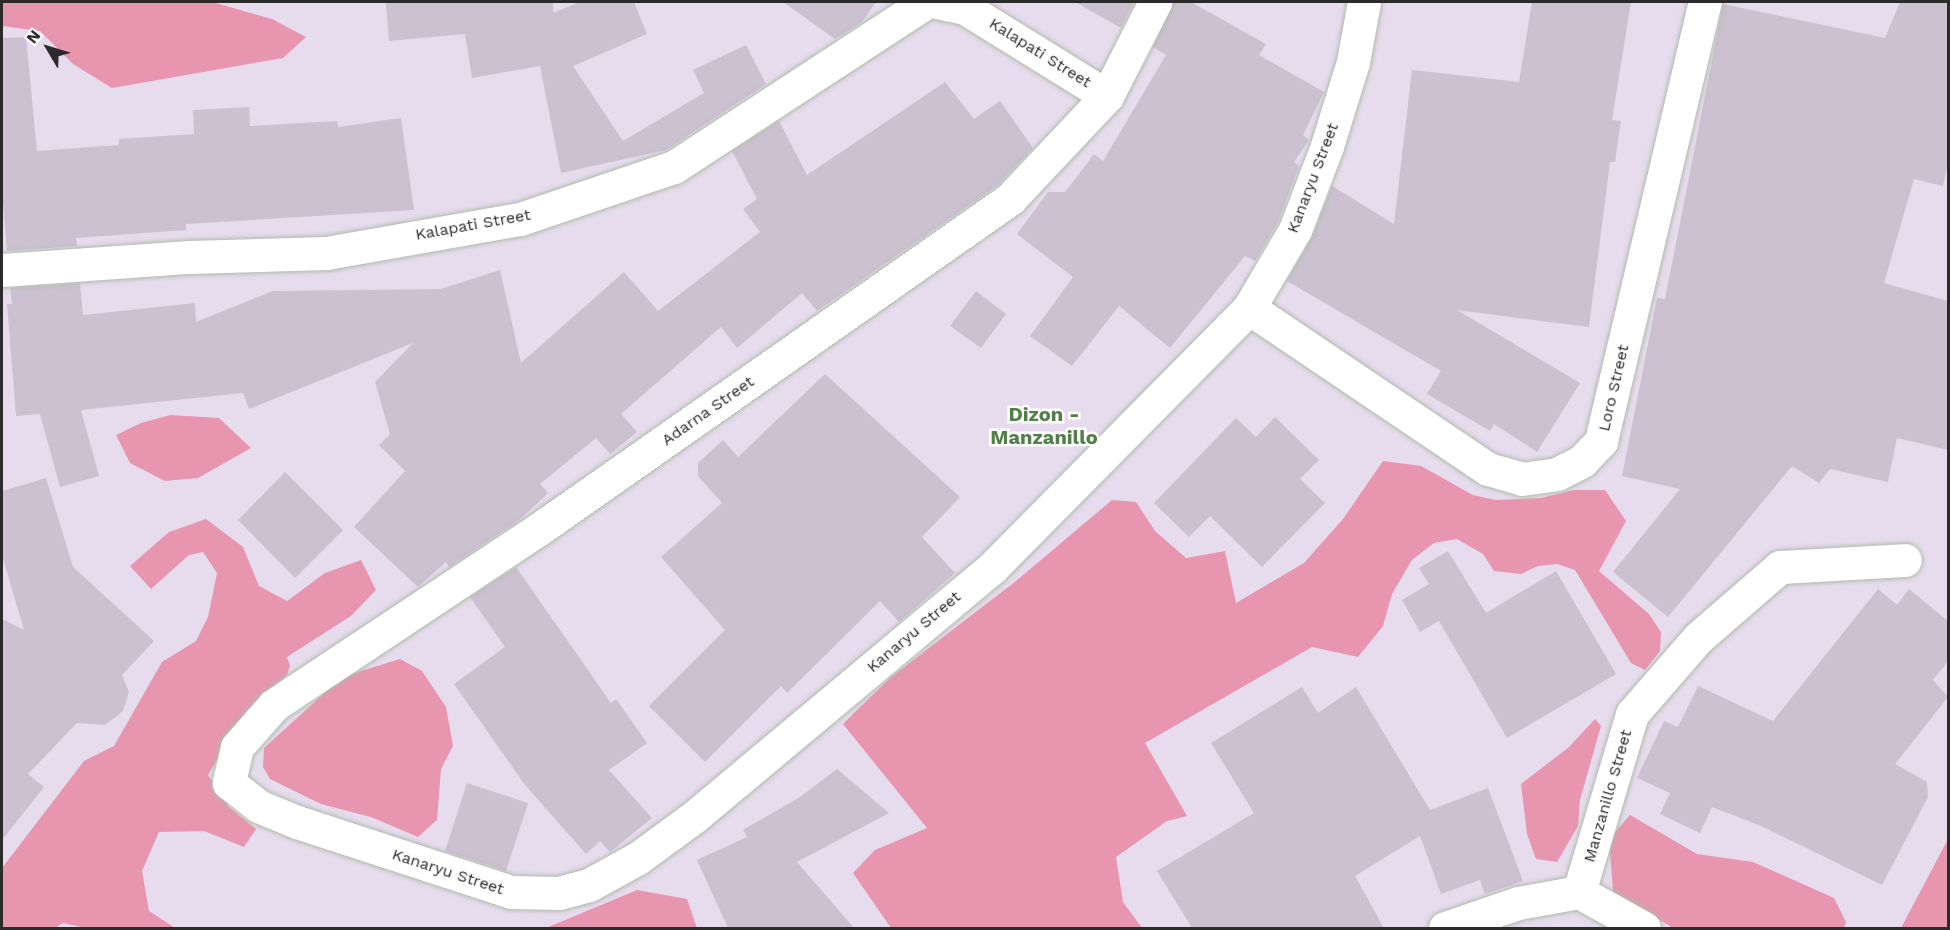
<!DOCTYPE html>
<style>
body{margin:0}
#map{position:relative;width:1950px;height:930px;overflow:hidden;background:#e7dcee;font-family:"Work Sans",sans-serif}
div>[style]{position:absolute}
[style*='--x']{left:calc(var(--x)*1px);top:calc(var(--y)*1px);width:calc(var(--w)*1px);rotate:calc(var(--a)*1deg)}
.green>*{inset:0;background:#e895af}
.building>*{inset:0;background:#cbc1d0}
.roads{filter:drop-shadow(0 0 2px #b0bcac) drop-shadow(0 0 2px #b0bcac)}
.street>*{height:33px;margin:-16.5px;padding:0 16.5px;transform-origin:16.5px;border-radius:16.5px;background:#fff}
.secondary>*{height:33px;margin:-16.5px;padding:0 16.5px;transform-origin:16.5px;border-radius:16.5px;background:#fff}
span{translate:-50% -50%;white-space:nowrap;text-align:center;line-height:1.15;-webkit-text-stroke:5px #fff;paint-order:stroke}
.street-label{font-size:16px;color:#2b2b2b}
.quarter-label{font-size:20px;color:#517f48;font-weight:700}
.frame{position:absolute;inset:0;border:3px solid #2b2b2b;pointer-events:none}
.north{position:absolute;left:18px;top:18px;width:60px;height:60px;-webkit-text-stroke:4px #fff;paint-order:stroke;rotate:308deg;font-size:16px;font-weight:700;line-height:24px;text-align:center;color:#2b2b2b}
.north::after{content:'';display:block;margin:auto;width:21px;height:27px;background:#2b2b2b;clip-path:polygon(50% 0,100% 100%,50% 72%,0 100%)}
</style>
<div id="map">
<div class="green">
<div style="clip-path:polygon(2px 2px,212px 2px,272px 19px,306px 37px,283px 58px,112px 88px,73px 64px,40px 31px,2px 26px)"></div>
<div style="clip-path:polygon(170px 415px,219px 418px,251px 448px,198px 478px,165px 481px,130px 463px,116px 435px,141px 423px)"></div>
<div style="clip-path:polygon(1383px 461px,1421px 466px,1473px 495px,1496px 500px,1541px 498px,1574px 490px,1605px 490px,1626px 521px,1599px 571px,1649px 614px,1661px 632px,1660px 651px,1645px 670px,1631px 663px,1575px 570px,1557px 564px,1538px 566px,1521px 574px,1494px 571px,1483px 554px,1457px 539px,1434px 543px,1412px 560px,1392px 594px,1383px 626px,1358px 657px,1312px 647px,1145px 743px,1187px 816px,1167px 821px,1116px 857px,1123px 902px,1142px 928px,891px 928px,853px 873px,875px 850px,927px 828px,843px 724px,856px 711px,890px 678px,1016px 581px,1112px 500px,1136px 502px,1155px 531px,1186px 558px,1225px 551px,1236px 603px,1304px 563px,1343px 519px)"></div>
<div style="clip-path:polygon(206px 519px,243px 547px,259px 586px,287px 601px,325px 573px,361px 560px,376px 590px,351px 616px,287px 657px,290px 666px,287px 675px,248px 709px,208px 775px,229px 807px,256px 829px,244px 847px,204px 831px,159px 832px,142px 871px,149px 911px,175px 928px,86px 928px,63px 923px,55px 928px,2px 928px,2px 868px,84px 761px,114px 746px,162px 662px,196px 641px,208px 617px,217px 573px,203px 552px,189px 555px,151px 589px,130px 566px,169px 532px)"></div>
<div style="clip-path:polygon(400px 659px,422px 671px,446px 707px,453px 746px,441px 769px,437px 820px,418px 837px,371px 817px,321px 804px,270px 779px,263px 767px,264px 748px,342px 677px)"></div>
<div style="clip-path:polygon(1595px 719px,1601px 726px,1580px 800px,1578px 826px,1557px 862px,1536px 859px,1527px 834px,1521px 784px,1569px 747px)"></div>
<div style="clip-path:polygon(1630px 815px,1697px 854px,1753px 862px,1834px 898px,1846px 922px,1844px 928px,1673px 928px,1613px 891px,1609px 839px)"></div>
<div style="clip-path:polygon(1948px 836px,1948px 928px,1901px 928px,1947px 841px)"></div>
<div style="clip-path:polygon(637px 890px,687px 899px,697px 928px,546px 928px)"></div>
</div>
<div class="building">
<div style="clip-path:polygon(386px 2px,553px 2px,553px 13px,580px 2px,634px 2px,647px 34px,573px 66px,623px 141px,704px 93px,693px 70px,746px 45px,766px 84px,666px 150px,561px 173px,540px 66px,472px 78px,465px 34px,389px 41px)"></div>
<div style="clip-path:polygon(783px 2px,876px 2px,862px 22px,835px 39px)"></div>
<div style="clip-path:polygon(1075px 2px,1134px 2px,1121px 28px)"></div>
<div style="clip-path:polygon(1174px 2px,1191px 2px,1266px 44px,1259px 55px,1324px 92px,1303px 135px,1309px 140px,1294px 162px,1299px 166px,1278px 222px,1255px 261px,1245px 256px,1170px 348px,1119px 306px,1072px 366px,1030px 336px,1073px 277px,1017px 234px,1048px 192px,1065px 192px,1094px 154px,1103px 161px,1166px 55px,1153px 47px)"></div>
<div style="clip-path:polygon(1532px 2px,1631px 2px,1612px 120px,1621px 121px,1615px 162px,1610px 162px,1589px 327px,1457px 310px,1580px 383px,1537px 452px,1494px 424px,1490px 431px,1427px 394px,1441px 371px,1287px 281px,1312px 237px,1332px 186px,1394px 224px,1412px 70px,1519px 82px)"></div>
<div style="clip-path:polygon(1900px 2px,1948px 2px,1948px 163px,1943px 186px,1914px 179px,1884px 283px,1948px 301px,1948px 450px,1897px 438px,1888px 482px,1830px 469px,1819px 483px,1792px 466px,1668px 617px,1613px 572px,1680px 489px,1622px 476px,1657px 298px,1665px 299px,1723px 4px,1885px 38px)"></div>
<div style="clip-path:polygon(26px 37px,37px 151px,119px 145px,119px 139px,194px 134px,193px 110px,249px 107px,250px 126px,337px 121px,338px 127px,401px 118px,414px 210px,186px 224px,186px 230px,76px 238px,77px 246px,7px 251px,2px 191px,2px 38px)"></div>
<div style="clip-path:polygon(945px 82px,974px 119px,1000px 101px,1033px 148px,998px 185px,817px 311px,802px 293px,737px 348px,721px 327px,621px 414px,637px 432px,610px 454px,596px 438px,540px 484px,548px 493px,518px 521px,449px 567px,446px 562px,418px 587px,354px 527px,405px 471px,379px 445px,390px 434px,375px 382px,413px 343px,249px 409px,243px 393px,81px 410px,99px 476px,60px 487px,40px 414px,16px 416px,7px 304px,12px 304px,10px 288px,80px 283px,83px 315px,195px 303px,196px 322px,273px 291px,441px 289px,500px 270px,521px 363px,624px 272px,658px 311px,760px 232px,743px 209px,757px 199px,732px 151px,779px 121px,807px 175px)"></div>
<div style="clip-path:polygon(976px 291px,1006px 314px,981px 348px,950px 326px)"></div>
<div style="clip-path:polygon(825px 374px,960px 497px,922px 537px,955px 573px,899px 622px,880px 601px,787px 693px,781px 686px,705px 762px,649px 706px,725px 630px,661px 557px,722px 503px,698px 476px,698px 463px,723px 440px,738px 457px)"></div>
<div style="clip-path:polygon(1275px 417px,1319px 460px,1300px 479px,1325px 503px,1262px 567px,1210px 516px,1189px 537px,1154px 503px,1236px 418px,1256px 437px)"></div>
<div style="clip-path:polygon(285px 472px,343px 530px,295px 578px,238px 520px)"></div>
<div style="clip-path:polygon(46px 478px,73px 567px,154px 641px,122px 675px,129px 692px,123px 711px,105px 725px,77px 723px,28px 774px,44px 787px,2px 840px,2px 619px,24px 630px,2px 555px,2px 491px)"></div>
<div style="clip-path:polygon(1448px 551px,1486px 613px,1556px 571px,1616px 674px,1507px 738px,1439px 621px,1420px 632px,1402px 600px,1429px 584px,1419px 568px)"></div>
<div style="clip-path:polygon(516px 567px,611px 703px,616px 699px,647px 743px,609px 770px,652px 818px,610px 852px,600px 841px,586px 854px,525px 785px,454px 684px,505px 647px,470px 597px)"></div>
<div style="clip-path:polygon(1878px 589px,1897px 605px,1909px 589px,1948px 621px,1948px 661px,1933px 680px,1948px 697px,1895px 764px,1927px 782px,1928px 797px,1882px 885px,1761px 826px,1712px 807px,1700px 833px,1660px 814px,1670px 793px,1637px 778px,1664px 721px,1678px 727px,1698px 686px,1773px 721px)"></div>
<div style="clip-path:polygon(1302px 687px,1318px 713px,1356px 687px,1430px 810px,1488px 788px,1523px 881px,1485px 894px,1480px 880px,1441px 894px,1420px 836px,1355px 876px,1384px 928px,1192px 928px,1157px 871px,1254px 813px,1211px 743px)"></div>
<div style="clip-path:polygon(837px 769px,889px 813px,797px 862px,854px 928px,728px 928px,697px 860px,747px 837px,743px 830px,800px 797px)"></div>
<div style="clip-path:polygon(467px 783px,528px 803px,506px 871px,445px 851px)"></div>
</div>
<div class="roads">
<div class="street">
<div style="--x:1107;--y:96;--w:141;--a:133.3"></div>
<div style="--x:1010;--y:199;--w:575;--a:144.98"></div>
<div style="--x:539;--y:529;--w:318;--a:146.4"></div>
<div style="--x:274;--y:705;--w:56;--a:131.4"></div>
<div style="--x:237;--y:747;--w:37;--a:103"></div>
<div style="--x:229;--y:783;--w:37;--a:38"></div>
<div style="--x:258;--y:806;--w:42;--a:22.3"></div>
<div style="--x:297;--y:822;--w:225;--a:18.1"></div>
<div style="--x:511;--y:892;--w:48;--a:1.2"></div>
<div style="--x:559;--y:893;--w:31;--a:-15"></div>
<div style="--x:589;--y:885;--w:56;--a:-28.9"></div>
<div style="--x:638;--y:858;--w:69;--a:-36.2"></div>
<div style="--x:694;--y:817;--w:388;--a:-39.9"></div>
<div style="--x:992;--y:568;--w:366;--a:-45.3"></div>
<div style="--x:1249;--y:308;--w:91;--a:-59.5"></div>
<div style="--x:1295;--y:230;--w:90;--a:-69.1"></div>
<div style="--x:1327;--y:146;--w:88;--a:-72.8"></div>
<div style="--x:1353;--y:62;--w:61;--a:-79.6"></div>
<div style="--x:1249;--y:308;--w:288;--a:34"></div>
<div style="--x:1488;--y:469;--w:35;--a:16"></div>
<div style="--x:1522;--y:479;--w:35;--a:-8"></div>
<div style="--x:1557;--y:474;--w:28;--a:-27"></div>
<div style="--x:1582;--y:461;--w:28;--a:-46"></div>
<div style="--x:1601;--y:441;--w:451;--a:-76.7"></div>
<div style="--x:1579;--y:892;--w:186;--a:-73.4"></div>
<div style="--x:1632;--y:714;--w:101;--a:-49"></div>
<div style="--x:1698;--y:638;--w:108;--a:-40.9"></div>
<div style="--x:1780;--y:567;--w:125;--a:-3.2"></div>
<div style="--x:1579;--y:892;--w:74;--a:29"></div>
<div style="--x:1445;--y:928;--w:77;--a:-18.9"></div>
<div style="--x:1518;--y:903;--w:62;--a:-10.2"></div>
</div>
<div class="secondary">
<div style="--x:937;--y:2;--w:29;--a:12"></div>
<div style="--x:965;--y:8;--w:167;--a:31.8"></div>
<div style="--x:1107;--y:96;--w:106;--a:-62.9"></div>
<div style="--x:2;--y:270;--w:188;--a:-4"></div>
<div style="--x:190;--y:257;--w:137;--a:-1.7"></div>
<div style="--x:327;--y:253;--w:196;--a:-10"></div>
<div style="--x:520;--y:219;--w:163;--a:-18.7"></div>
<div style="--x:674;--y:167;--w:301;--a:-33.2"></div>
</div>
</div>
<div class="street-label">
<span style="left:1040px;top:53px;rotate:32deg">Kalapati Street</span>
<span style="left:1313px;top:178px;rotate:-69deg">Kanaryu Street</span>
<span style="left:473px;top:225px;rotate:-10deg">Kalapati Street</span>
<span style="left:1614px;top:388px;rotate:-77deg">Loro Street</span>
<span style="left:708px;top:411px;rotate:-35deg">Adarna Street</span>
<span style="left:914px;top:632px;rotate:-40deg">Kanaryu Street</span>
<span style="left:1608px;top:796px;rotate:-74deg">Manzanillo Street</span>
<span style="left:448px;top:872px;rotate:18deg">Kanaryu Street</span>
</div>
<div class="quarter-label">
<span style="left:1044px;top:426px">Dizon -<br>Manzanillo</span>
</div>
<div class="frame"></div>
<div class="north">N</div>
</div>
